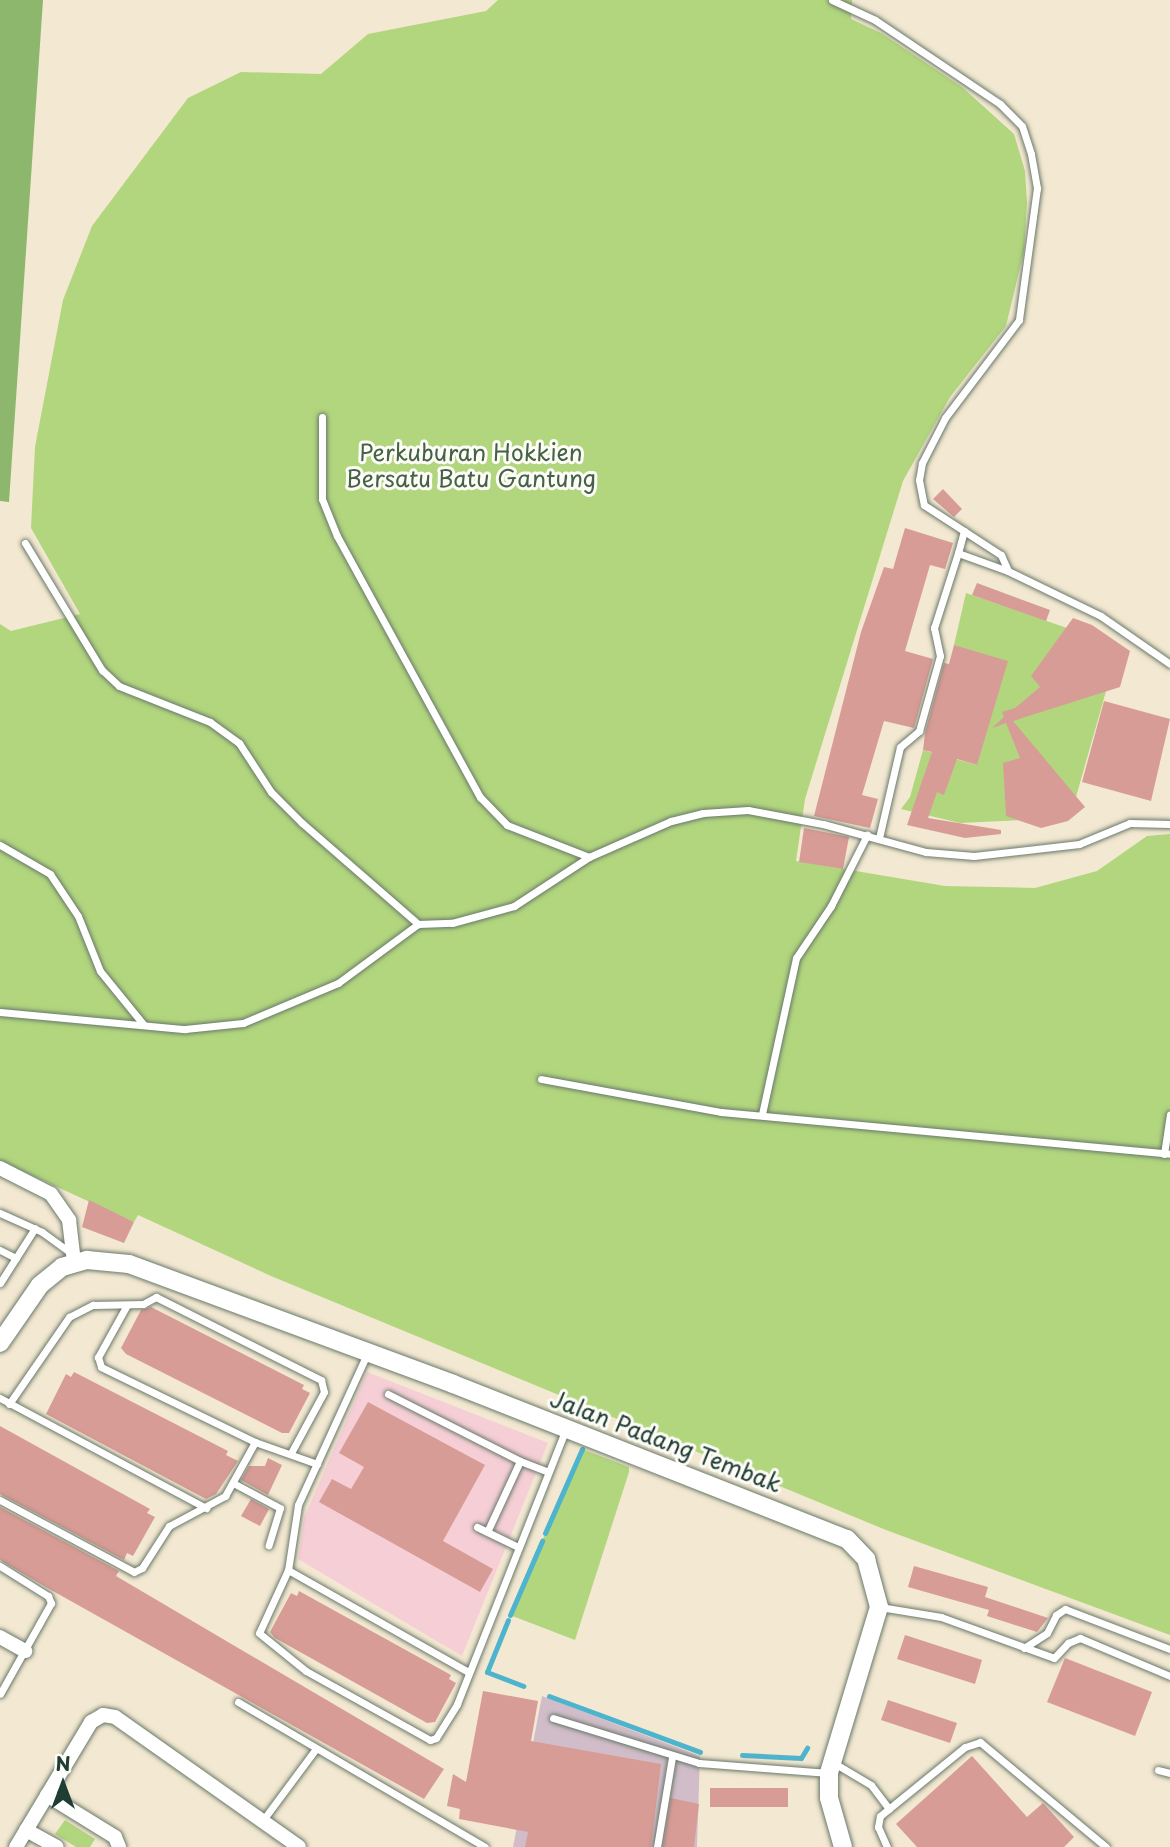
<!DOCTYPE html>
<style>
body{margin:0}
#map{position:relative;width:1170px;height:1847px;overflow:hidden;background:#f3e8d1;font-family:"Playpen Sans",sans-serif}
div>[style]{position:absolute}
[style*='--x']{left:calc(var(--x)*1px);top:calc(var(--y)*1px);width:calc(var(--w)*1px);rotate:calc(var(--a)*1deg)}
.built>*{inset:0;background:#f6cfd6}
.industrial>*{inset:0;background:#d1bdc9}
.green>*{inset:0;background:#b2d67e}
.forest>*{inset:0;background:#8db76d}
.stream>*{height:5px;margin:-2.5px;padding:0 2.5px;transform-origin:2.5px;border-radius:2.5px;background:#4eb4cd}
.building>*{inset:0;background:#d89c96}
.roads{filter:drop-shadow(0 0 2px #69796b) drop-shadow(0 0 2px #69796b)}
.service>*{height:7px;margin:-3.5px;padding:0 3.5px;transform-origin:3.5px;border-radius:3.5px;background:#fff}
.minor>*{height:14px;margin:-7px;padding:0 7px;transform-origin:7px;border-radius:7px;background:#fff}
.tertiary>*{height:18px;margin:-9px;padding:0 9px;transform-origin:9px;border-radius:9px;background:#fff}
span{translate:-50% -50%;white-space:nowrap;text-align:center;line-height:1.15;-webkit-text-stroke:6px #fdfcf7;paint-order:stroke}
.park-label{font-size:23px;color:#446346}
.street-label{font-size:23px;color:#1f3d34}
.north{position:absolute;left:28px;top:1749px;width:70px;height:70px;-webkit-text-stroke:5px #fdfcf7;paint-order:stroke;rotate:0deg;font-size:19px;font-weight:700;line-height:28px;text-align:center;color:#1f3d34}
.north::after{content:'';display:block;margin:auto;width:24px;height:32px;background:#1f3d34;clip-path:polygon(50% 0,100% 100%,50% 72%,0 100%)}
</style>
<div id="map">
<div class="built">
<div style="clip-path:polygon(367px 1372px,548px 1443px,462px 1656px,298px 1559px,304px 1518px)"></div>
</div>
<div class="industrial">
<div style="clip-path:polygon(542px 1696px,700px 1756px,697px 1847px,513px 1847px)"></div>
</div>
<div class="green">
<div style="clip-path:polygon(498px 0,852px 0,851px 19px,881px 33px,962px 87px,1014px 134px,1025px 171px,1027px 203px,1024px 251px,1006px 326px,950px 397px,903px 481px,805px 799px,796px 861px,945px 886px,1035px 888px,1097px 871px,1147px 836px,1170px 834px,1170px 1635px,886px 1530px,271px 1276px,138px 1215px,134px 1222px,0 1161px,0 624px,11px 631px,80px 614px,31px 528px,35px 447px,63px 300px,92px 226px,188px 98px,241px 72px,321px 74px,368px 34px,486px 11px)"></div>
<div style="clip-path:polygon(966px 593px,1087px 635px,1116px 656px,1074px 804px,1021px 820px,960px 823px,901px 809px,910px 797px,923px 750px,977px 765px,954px 645px)"></div>
<div style="clip-path:polygon(582px 1449px,629px 1467px,629px 1472px,575px 1640px,510px 1615px)"></div>
<div style="clip-path:polygon(65px 1820px,95px 1839px,90px 1847px,76px 1847px,55px 1834px)"></div>
</div>
<div class="forest">
<div style="clip-path:polygon(0 0,43px 0,9px 502px,0 501px)"></div>
</div>
<div class="stream">
<div style="--x:545;--y:1533;--w:92;--a:-66.2"></div>
<div style="--x:510;--y:1615;--w:81;--a:-66.6"></div>
<div style="--x:508;--y:1620;--w:56;--a:112"></div>
<div style="--x:487;--y:1672;--w:39;--a:21"></div>
<div style="--x:549;--y:1696;--w:161;--a:20.3"></div>
<div style="--x:742;--y:1755;--w:59;--a:2.9"></div>
<div style="--x:801;--y:1758;--w:12;--a:-59"></div>
</div>
<div class="building">
<div style="clip-path:polygon(943px 489px,962px 509px,954px 517px,933px 499px)"></div>
<div style="clip-path:polygon(905px 528px,953px 543px,945px 569px,930px 565px,905px 651px,933px 659px,914px 728px,884px 721px,862px 795px,878px 799px,870px 828px,814px 816px,861px 632px,884px 567px,893px 569px)"></div>
<div style="clip-path:polygon(977px 583px,1050px 610px,1046px 621px,972px 595px)"></div>
<div style="clip-path:polygon(1073px 618px,1092px 625px,1130px 651px,1120px 687px,1013px 721px,1085px 807px,1068px 821px,1041px 828px,1006px 816px,1003px 763px,1020px 758px,1006px 723px,992px 728px,1004px 717px,1002px 712px,1015px 708px,1040px 687px,1031px 676px)"></div>
<div style="clip-path:polygon(954px 645px,1008px 661px,977px 765px,957px 759px,944px 795px,937px 792px,928px 818px,1001px 830px,1001px 834px,965px 838px,907px 825px,932px 752px,923px 750px,925px 733px,944px 663px,949px 664px)"></div>
<div style="clip-path:polygon(1104px 701px,1170px 719px,1151px 801px,1082px 782px)"></div>
<div style="clip-path:polygon(804px 828px,849px 837px,843px 869px,799px 862px)"></div>
<div style="clip-path:polygon(89px 1200px,134px 1222px,124px 1243px,82px 1227px)"></div>
<div style="clip-path:polygon(151px 1307px,304px 1385px,302px 1389px,310px 1393px,289px 1433px,282px 1433px,126px 1354px,121px 1348px,141px 1310px)"></div>
<div style="clip-path:polygon(74px 1372px,228px 1451px,226px 1455px,238px 1461px,216px 1494px,206px 1499px,46px 1414px,66px 1374px,71px 1377px)"></div>
<div style="clip-path:polygon(368px 1402px,485px 1465px,443px 1541px,493px 1569px,480px 1592px,319px 1502px,332px 1479px,351px 1489px,364px 1467px,339px 1453px)"></div>
<div style="clip-path:polygon(0 1426px,150px 1509px,147px 1513px,155px 1517px,133px 1556px,127px 1553px,124px 1560px,0 1494px)"></div>
<div style="clip-path:polygon(268px 1458px,282px 1465px,268px 1495px,241px 1480px,249px 1466px,265px 1466px)"></div>
<div style="clip-path:polygon(251px 1499px,269px 1509px,260px 1526px,241px 1516px)"></div>
<div style="clip-path:polygon(0 1507px,119px 1571px,116px 1576px,444px 1769px,424px 1799px,44px 1586px,0 1560px)"></div>
<div style="clip-path:polygon(914px 1566px,988px 1587px,985px 1597px,1048px 1618px,1037px 1632px,987px 1616px,989px 1610px,908px 1587px)"></div>
<div style="clip-path:polygon(299px 1591px,451px 1675px,449px 1679px,456px 1683px,435px 1722px,427px 1723px,275px 1638px,270px 1632px,291px 1593px,297px 1596px)"></div>
<div style="clip-path:polygon(905px 1635px,982px 1660px,975px 1684px,897px 1659px)"></div>
<div style="clip-path:polygon(1065px 1658px,1152px 1692px,1135px 1736px,1047px 1702px)"></div>
<div style="clip-path:polygon(483px 1691px,538px 1701px,531px 1741px,661px 1764px,651px 1847px,525px 1847px,528px 1832px,459px 1819px,460px 1809px,447px 1806px,453px 1774px,466px 1782px)"></div>
<div style="clip-path:polygon(888px 1700px,957px 1723px,950px 1743px,881px 1720px)"></div>
<div style="clip-path:polygon(972px 1756px,1027px 1817px,1043px 1803px,1074px 1837px,1064px 1847px,917px 1847px,896px 1824px)"></div>
<div style="clip-path:polygon(710px 1788px,788px 1788px,788px 1807px,710px 1807px)"></div>
<div style="clip-path:polygon(671px 1798px,699px 1804px,694px 1847px,663px 1847px)"></div>
</div>
<div class="roads">
<div class="service">
<div style="--x:832;--y:0;--w:47;--a:24.9"></div>
<div style="--x:875;--y:20;--w:151;--a:33.9"></div>
<div style="--x:1000;--y:104;--w:31;--a:45"></div>
<div style="--x:1022;--y:126;--w:29;--a:72"></div>
<div style="--x:1031;--y:154;--w:35;--a:80"></div>
<div style="--x:1037;--y:188;--w:133;--a:97.8"></div>
<div style="--x:1019;--y:320;--w:123;--a:127.1"></div>
<div style="--x:945;--y:418;--w:51;--a:117.1"></div>
<div style="--x:922;--y:463;--w:17;--a:100"></div>
<div style="--x:919;--y:480;--w:25;--a:79"></div>
<div style="--x:924;--y:505;--w:92;--a:33"></div>
<div style="--x:1001;--y:555;--w:17;--a:66"></div>
<div style="--x:322;--y:417;--w:82;--a:90"></div>
<div style="--x:322;--y:499;--w:40;--a:68"></div>
<div style="--x:337;--y:536;--w:298;--a:61.3"></div>
<div style="--x:480;--y:797;--w:39;--a:46"></div>
<div style="--x:507;--y:825;--w:88;--a:21.3"></div>
<div style="--x:25;--y:543;--w:149;--a:58.8"></div>
<div style="--x:102;--y:670;--w:23;--a:43"></div>
<div style="--x:119;--y:686;--w:98;--a:21.6"></div>
<div style="--x:210;--y:722;--w:36;--a:36"></div>
<div style="--x:239;--y:743;--w:59;--a:56.9"></div>
<div style="--x:271;--y:792;--w:44;--a:45"></div>
<div style="--x:302;--y:823;--w:154;--a:41"></div>
<div style="--x:958;--y:553;--w:23;--a:-75"></div>
<div style="--x:879;--y:838;--w:93;--a:-77"></div>
<div style="--x:900;--y:747;--w:25;--a:-40"></div>
<div style="--x:919;--y:731;--w:78;--a:-74.4"></div>
<div style="--x:940;--y:656;--w:29;--a:-102"></div>
<div style="--x:934;--y:628;--w:79;--a:-72.3"></div>
<div style="--x:958;--y:553;--w:53;--a:19.8"></div>
<div style="--x:1008;--y:571;--w:103;--a:25.8"></div>
<div style="--x:1101;--y:616;--w:84;--a:34.8"></div>
<div style="--x:0;--y:845;--w:58;--a:30.1"></div>
<div style="--x:50;--y:874;--w:50;--a:56.3"></div>
<div style="--x:78;--y:916;--w:59;--a:68.2"></div>
<div style="--x:100;--y:971;--w:68;--a:50.9"></div>
<div style="--x:0;--y:1012;--w:186;--a:5.3"></div>
<div style="--x:185;--y:1029;--w:58;--a:-5.9"></div>
<div style="--x:243;--y:1023;--w:103;--a:-22.8"></div>
<div style="--x:338;--y:983;--w:99;--a:-36.4"></div>
<div style="--x:418;--y:924;--w:34;--a:-2"></div>
<div style="--x:452;--y:923;--w:64;--a:-15.3"></div>
<div style="--x:514;--y:906;--w:90;--a:-33.2"></div>
<div style="--x:589;--y:857;--w:90;--a:-23.7"></div>
<div style="--x:671;--y:821;--w:33;--a:-14"></div>
<div style="--x:703;--y:813;--w:45;--a:-3.8"></div>
<div style="--x:748;--y:810;--w:76;--a:10.6"></div>
<div style="--x:823;--y:824;--w:107;--a:15.2"></div>
<div style="--x:926;--y:852;--w:48;--a:4.8"></div>
<div style="--x:974;--y:856;--w:106;--a:-6.5"></div>
<div style="--x:1079;--y:844;--w:55;--a:-22.4"></div>
<div style="--x:1130;--y:823;--w:40;--a:1.4"></div>
<div style="--x:541;--y:1079;--w:183;--a:10.4"></div>
<div style="--x:721;--y:1112;--w:451;--a:5.3"></div>
<div style="--x:762;--y:1114;--w:160;--a:-77.7"></div>
<div style="--x:796;--y:958;--w:63;--a:-56.1"></div>
<div style="--x:831;--y:906;--w:80;--a:-63.1"></div>
<div style="--x:1164;--y:1154;--w:40;--a:-81.5"></div>
<div style="--x:0;--y:1213;--w:46;--a:24.3"></div>
<div style="--x:42;--y:1232;--w:37;--a:36"></div>
<div style="--x:0;--y:1250;--w:18;--a:27"></div>
<div style="--x:0;--y:1283;--w:65;--a:-57.5"></div>
<div style="--x:127;--y:1305;--w:60;--a:119.1"></div>
<div style="--x:98;--y:1357;--w:10;--a:73"></div>
<div style="--x:101;--y:1367;--w:171;--a:26"></div>
<div style="--x:255;--y:1442;--w:66;--a:19.5"></div>
<div style="--x:367;--y:1354;--w:166;--a:114.6"></div>
<div style="--x:298;--y:1505;--w:66;--a:98.7"></div>
<div style="--x:288;--y:1570;--w:69;--a:114.7"></div>
<div style="--x:259;--y:1633;--w:60;--a:39"></div>
<div style="--x:306;--y:1671;--w:142;--a:29.1"></div>
<div style="--x:430;--y:1740;--w:6;--a:-18"></div>
<div style="--x:436;--y:1738;--w:40;--a:-58"></div>
<div style="--x:457;--y:1704;--w:294;--a:-68.4"></div>
<div style="--x:388;--y:1394;--w:148;--a:26.9"></div>
<div style="--x:520;--y:1461;--w:78;--a:114.9"></div>
<div style="--x:0;--y:1398;--w:234;--a:28.1"></div>
<div style="--x:9;--y:1404;--w:106;--a:-55.4"></div>
<div style="--x:69;--y:1317;--w:27;--a:-27"></div>
<div style="--x:93;--y:1305;--w:50;--a:-1.1"></div>
<div style="--x:143;--y:1304;--w:15;--a:-28"></div>
<div style="--x:156;--y:1297;--w:185;--a:26.7"></div>
<div style="--x:321;--y:1380;--w:12;--a:76"></div>
<div style="--x:324;--y:1392;--w:69;--a:118.4"></div>
<div style="--x:520;--y:1461;--w:30;--a:21"></div>
<div style="--x:235;--y:1484;--w:51;--a:28.1"></div>
<div style="--x:280;--y:1508;--w:39;--a:107"></div>
<div style="--x:0;--y:1500;--w:152;--a:28.2"></div>
<div style="--x:134;--y:1572;--w:9;--a:-27"></div>
<div style="--x:142;--y:1568;--w:50;--a:-57.3"></div>
<div style="--x:169;--y:1526;--w:64;--a:-28.2"></div>
<div style="--x:225;--y:1496;--w:62;--a:-60.9"></div>
<div style="--x:477;--y:1527;--w:46;--a:26"></div>
<div style="--x:0;--y:1566;--w:57;--a:32"></div>
<div style="--x:48;--y:1596;--w:8;--a:67"></div>
<div style="--x:51;--y:1603;--w:104;--a:119.3"></div>
<div style="--x:288;--y:1570;--w:207;--a:29.5"></div>
<div style="--x:880;--y:1607;--w:62;--a:9.3"></div>
<div style="--x:941;--y:1617;--w:120;--a:19.9"></div>
<div style="--x:1054;--y:1658;--w:21;--a:-47"></div>
<div style="--x:1068;--y:1643;--w:13;--a:-23"></div>
<div style="--x:1080;--y:1638;--w:98;--a:22.9"></div>
<div style="--x:1024;--y:1648;--w:27;--a:-33"></div>
<div style="--x:1047;--y:1633;--w:20;--a:-63"></div>
<div style="--x:1056;--y:1615;--w:11;--a:-34"></div>
<div style="--x:1065;--y:1609;--w:112;--a:20.9"></div>
<div style="--x:238;--y:1702;--w:286;--a:30.4"></div>
<div style="--x:553;--y:1718;--w:153;--a:17.1"></div>
<div style="--x:699;--y:1763;--w:130;--a:4.4"></div>
<div style="--x:834;--y:1763;--w:43;--a:30.7"></div>
<div style="--x:871;--y:1785;--w:30;--a:53"></div>
<div style="--x:1158;--y:1770;--w:12;--a:14"></div>
<div style="--x:263;--y:1820;--w:87;--a:-53.4"></div>
<div style="--x:657;--y:1847;--w:91;--a:-80.5"></div>
<div style="--x:887;--y:1847;--w:22;--a:-114"></div>
<div style="--x:878;--y:1827;--w:11;--a:-80"></div>
<div style="--x:880;--y:1816;--w:109;--a:-39.1"></div>
<div style="--x:965;--y:1747;--w:16;--a:-18"></div>
<div style="--x:980;--y:1742;--w:164;--a:39.8"></div>
</div>
<div class="minor">
<div style="--x:0;--y:1168;--w:57;--a:27"></div>
<div style="--x:51;--y:1194;--w:32;--a:55"></div>
<div style="--x:69;--y:1220;--w:42;--a:83.2"></div>
<div style="--x:0;--y:1637;--w:29;--a:29"></div>
<div style="--x:47;--y:1795;--w:80;--a:31.7"></div>
<div style="--x:115;--y:1837;--w:11;--a:68"></div>
<div style="--x:26;--y:1830;--w:35;--a:29"></div>
<div style="--x:16;--y:1847;--w:146;--a:-59"></div>
<div style="--x:91;--y:1722;--w:14;--a:-30"></div>
<div style="--x:103;--y:1715;--w:12;--a:9"></div>
<div style="--x:115;--y:1717;--w:225;--a:35.2"></div>
</div>
<div class="tertiary">
<div style="--x:0;--y:1343;--w:70;--a:-55.4"></div>
<div style="--x:40;--y:1285;--w:28;--a:-39"></div>
<div style="--x:62;--y:1267;--w:26;--a:-16"></div>
<div style="--x:87;--y:1260;--w:42;--a:5.4"></div>
<div style="--x:129;--y:1264;--w:346;--a:20.3"></div>
<div style="--x:453;--y:1384;--w:423;--a:21.5"></div>
<div style="--x:847;--y:1539;--w:28;--a:46"></div>
<div style="--x:866;--y:1559;--w:50;--a:74.8"></div>
<div style="--x:879;--y:1607;--w:173;--a:106.8"></div>
<div style="--x:829;--y:1773;--w:25;--a:90"></div>
<div style="--x:829;--y:1798;--w:51;--a:74.1"></div>
</div>
</div>
<div class="park-label">
<span style="left:471px;top:465px">Perkuburan Hokkien<br>Bersatu Batu Gantung</span>
</div>
<div class="street-label">
<span style="left:666px;top:1441px;rotate:21deg">Jalan Padang Tembak</span>
</div>
<div class="north">N</div>
</div>
